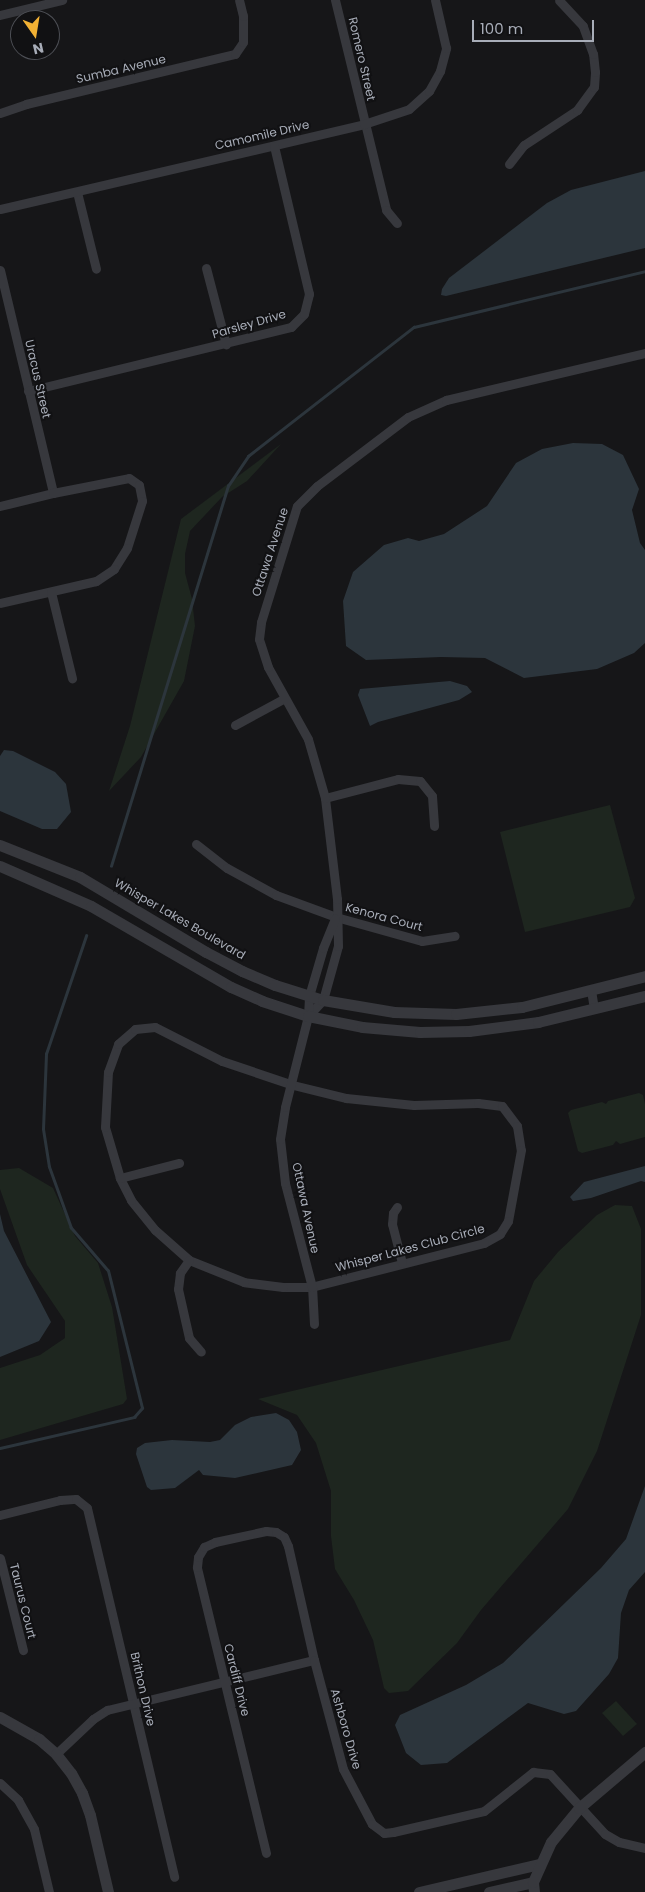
<!DOCTYPE html>
<style>
body{margin:0}
#map{position:relative;width:645px;height:1892px;overflow:hidden;background:#161618;font-family:Poppins,sans-serif}
div>[style]{position:absolute}
[style*='--x']{left:calc(var(--x)*1px);top:calc(var(--y)*1px);width:calc(var(--w)*1px);rotate:calc(var(--a)*1deg)}
.green>*{inset:0;background:#1e261f}
.water>*{inset:0;background:#2c353c}
.stream>*{height:2.5px;margin:-1.25px;padding:0 1.25px;transform-origin:1.25px;border-radius:1.25px;background:#2c353c}
.minor>*{height:9px;margin:-4.5px;padding:0 4.5px;transform-origin:4.5px;border-radius:4.5px;background:#37383d}
.tertiary>*{height:11px;margin:-5.5px;padding:0 5.5px;transform-origin:5.5px;border-radius:5.5px;background:#37383d}
span{translate:-50% -50%;white-space:nowrap;text-align:center;line-height:1.15;-webkit-text-stroke:4px #111113;paint-order:stroke}
.street-label{font-size:12px;color:#a8adb8}
.north{position:absolute;left:10px;top:10px;width:50px;height:50px;box-sizing:border-box;background:#111113;border:1px solid #4d4f55;border-radius:50%;rotate:167deg;font-size:14px;font-weight:700;line-height:20px;text-align:center;color:#a8adb8}
.north::after{content:'';display:block;margin:auto;width:18px;height:22px;background:#f2b134;clip-path:polygon(50% 0,100% 100%,50% 72%,0 100%)}
.scale{position:absolute;left:472px;top:20px;width:122px;height:22px;box-sizing:border-box;border:2px solid #a8adb8;border-top:0;padding-left:6px;font-size:15px;line-height:18px;white-space:nowrap;color:#a8adb8;-webkit-text-stroke:4px #111113;paint-order:stroke}
</style>
<div id="map">
<div class="green">
<div style="clip-path:polygon(281px 444px,247px 481px,222px 497px,190px 531px,185px 554px,185px 573px,192px 599px,195px 626px,184px 681px,141px 757px,109px 791px,130px 726px,181px 519px)"></div>
<div style="clip-path:polygon(610px 805px,635px 898px,630px 907px,525px 932px,500px 832px)"></div>
<div style="clip-path:polygon(639px 1093px,643px 1095px,645px 1104px,645px 1137px,620px 1144px,616px 1141px,613px 1145px,582px 1153px,578px 1151px,568px 1113px,571px 1110px,602px 1102px,606px 1104px,608px 1101px)"></div>
<div style="clip-path:polygon(19px 1168px,53px 1188px,75px 1236px,98px 1263px,112px 1307px,127px 1399px,123px 1404px,0 1440px,0 1368px,40px 1355px,65px 1338px,65px 1321px,27px 1265px,0 1189px,0 1170px)"></div>
<div style="clip-path:polygon(615px 1205px,632px 1206px,641px 1229px,641px 1315px,597px 1451px,568px 1509px,481px 1610px,457px 1643px,408px 1691px,389px 1693px,384px 1688px,373px 1640px,354px 1600px,335px 1569px,331px 1536px,331px 1491px,316px 1443px,297px 1415px,258px 1399px,510px 1340px,534px 1281px,558px 1252px,597px 1215px)"></div>
<div style="clip-path:polygon(616px 1701px,637px 1724px,623px 1736px,602px 1713px)"></div>
</div>
<div class="water">
<div style="clip-path:polygon(645px 171px,645px 248px,446px 296px,441px 295px,442px 289px,449px 278px,547px 203px,571px 190px)"></div>
<div style="clip-path:polygon(573px 443px,602px 444px,623px 455px,639px 489px,632px 510px,640px 543px,645px 550px,645px 643px,634px 653px,597px 669px,524px 678px,485px 658px,441px 657px,366px 660px,346px 646px,343px 601px,353px 572px,384px 545px,408px 538px,419px 541px,444px 534px,487px 506px,516px 463px,542px 449px)"></div>
<div style="clip-path:polygon(450px 681px,467px 686px,472px 692px,459px 700px,378px 722px,370px 726px,358px 695px,360px 689px)"></div>
<div style="clip-path:polygon(4px 750px,13px 751px,55px 772px,66px 784px,71px 812px,57px 829px,42px 829px,0 811px,0 756px)"></div>
<div style="clip-path:polygon(645px 1166px,645px 1182px,641px 1181px,591px 1198px,573px 1201px,570px 1197px,584px 1182px)"></div>
<div style="clip-path:polygon(0 1214px,4px 1231px,51px 1322px,39px 1341px,0 1357px)"></div>
<div style="clip-path:polygon(276px 1413px,289px 1420px,297px 1432px,301px 1450px,292px 1465px,235px 1478px,203px 1475px,199px 1470px,175px 1488px,151px 1490px,147px 1487px,136px 1454px,137px 1448px,145px 1443px,172px 1440px,210px 1442px,220px 1440px,235px 1425px,251px 1417px)"></div>
<div style="clip-path:polygon(645px 1486px,645px 1572px,629px 1590px,621px 1613px,618px 1658px,609px 1674px,576px 1711px,564px 1714px,528px 1703px,447px 1763px,421px 1765px,406px 1753px,395px 1725px,400px 1715px,466px 1685px,503px 1663px,601px 1568px,626px 1539px)"></div>
</div>
<div class="stream">
<div style="--x:111;--y:866;--w:398;--a:-72.9"></div>
<div style="--x:228;--y:486;--w:36;--a:-56"></div>
<div style="--x:248;--y:456;--w:210;--a:-37.9"></div>
<div style="--x:414;--y:327;--w:238;--a:-13.6"></div>
<div style="--x:0;--y:1448;--w:138;--a:-13"></div>
<div style="--x:134;--y:1417;--w:12;--a:-48"></div>
<div style="--x:142;--y:1408;--w:141;--a:-103.9"></div>
<div style="--x:108;--y:1271;--w:57;--a:-130.7"></div>
<div style="--x:71;--y:1228;--w:65;--a:-109.8"></div>
<div style="--x:49;--y:1167;--w:38;--a:-99"></div>
<div style="--x:43;--y:1129;--w:75;--a:-87.7"></div>
<div style="--x:46;--y:1054;--w:125;--a:-71.3"></div>
</div>
<div class="minor">
<div style="--x:335;--y:0;--w:216;--a:76.3"></div>
<div style="--x:386;--y:210;--w:17;--a:50"></div>
<div style="--x:0;--y:15;--w:64;--a:-13.6"></div>
<div style="--x:0;--y:113;--w:28;--a:-19"></div>
<div style="--x:26;--y:104;--w:215;--a:-13.5"></div>
<div style="--x:235;--y:54;--w:14;--a:-56"></div>
<div style="--x:243;--y:42;--w:26;--a:-90"></div>
<div style="--x:243;--y:16;--w:16;--a:-104"></div>
<div style="--x:509;--y:164;--w:24;--a:-52"></div>
<div style="--x:524;--y:145;--w:64;--a:-33.4"></div>
<div style="--x:577;--y:110;--w:29;--a:-54"></div>
<div style="--x:594;--y:87;--w:15;--a:-86"></div>
<div style="--x:595;--y:72;--w:18;--a:-96"></div>
<div style="--x:593;--y:54;--w:30;--a:-110"></div>
<div style="--x:583;--y:26;--w:35;--a:-133"></div>
<div style="--x:77;--y:192;--w:79;--a:76.1"></div>
<div style="--x:0;--y:209;--w:374;--a:-13.1"></div>
<div style="--x:364;--y:124;--w:47;--a:-18.4"></div>
<div style="--x:409;--y:109;--w:27;--a:-42"></div>
<div style="--x:429;--y:91;--w:23;--a:-61"></div>
<div style="--x:440;--y:71;--w:24;--a:-75"></div>
<div style="--x:446;--y:48;--w:49;--a:-102.9"></div>
<div style="--x:206;--y:268;--w:79;--a:75.3"></div>
<div style="--x:0;--y:270;--w:229;--a:76.6"></div>
<div style="--x:28;--y:391;--w:271;--a:-13.7"></div>
<div style="--x:291;--y:327;--w:18;--a:-45"></div>
<div style="--x:304;--y:314;--w:21;--a:-76"></div>
<div style="--x:309;--y:294;--w:152;--a:-103.3"></div>
<div style="--x:0;--y:506;--w:55;--a:-13.8"></div>
<div style="--x:53;--y:493;--w:77;--a:-11.2"></div>
<div style="--x:129;--y:478;--w:12;--a:35"></div>
<div style="--x:139;--y:485;--w:16;--a:79"></div>
<div style="--x:142;--y:501;--w:49;--a:107.7"></div>
<div style="--x:127;--y:548;--w:25;--a:122"></div>
<div style="--x:114;--y:569;--w:22;--a:146"></div>
<div style="--x:96;--y:581;--w:98;--a:167.1"></div>
<div style="--x:51;--y:592;--w:89;--a:76.3"></div>
<div style="--x:235;--y:725;--w:55;--a:-28.4"></div>
<div style="--x:325;--y:798;--w:75;--a:-14.6"></div>
<div style="--x:398;--y:779;--w:22;--a:5"></div>
<div style="--x:420;--y:781;--w:19;--a:51"></div>
<div style="--x:432;--y:796;--w:30;--a:86"></div>
<div style="--x:196;--y:844;--w:39;--a:38"></div>
<div style="--x:227;--y:868;--w:56;--a:28.9"></div>
<div style="--x:276;--y:895;--w:64;--a:20.1"></div>
<div style="--x:336;--y:917;--w:89;--a:15.6"></div>
<div style="--x:422;--y:941;--w:33;--a:-9"></div>
<div style="--x:591;--y:990;--w:18;--a:81"></div>
<div style="--x:308;--y:1016;--w:22;--a:-47"></div>
<div style="--x:323;--y:1000;--w:56;--a:-74.5"></div>
<div style="--x:338;--y:946;--w:47;--a:-91.2"></div>
<div style="--x:337;--y:899;--w:102;--a:-96.8"></div>
<div style="--x:325;--y:798;--w:61;--a:-106.1"></div>
<div style="--x:308;--y:739;--w:82;--a:-119.1"></div>
<div style="--x:268;--y:667;--w:29;--a:-108"></div>
<div style="--x:259;--y:639;--w:17;--a:-83"></div>
<div style="--x:261;--y:622;--w:121;--a:-72.8"></div>
<div style="--x:297;--y:506;--w:28;--a:-45"></div>
<div style="--x:317;--y:486;--w:114;--a:-37.2"></div>
<div style="--x:408;--y:417;--w:42;--a:-24.1"></div>
<div style="--x:446;--y:400;--w:204;--a:-13.3"></div>
<div style="--x:155;--y:1027;--w:75;--a:26.9"></div>
<div style="--x:222;--y:1061;--w:75;--a:18.7"></div>
<div style="--x:293;--y:1085;--w:55;--a:13.8"></div>
<div style="--x:346;--y:1098;--w:68;--a:5.9"></div>
<div style="--x:414;--y:1105;--w:64;--a:-1.8"></div>
<div style="--x:478;--y:1103;--w:24;--a:7"></div>
<div style="--x:502;--y:1106;--w:25;--a:53"></div>
<div style="--x:517;--y:1126;--w:24;--a:81"></div>
<div style="--x:521;--y:1150;--w:72;--a:100.4"></div>
<div style="--x:508;--y:1221;--w:15;--a:122"></div>
<div style="--x:500;--y:1234;--w:18;--a:151"></div>
<div style="--x:484;--y:1243;--w:178;--a:165.7"></div>
<div style="--x:312;--y:1287;--w:29;--a:180"></div>
<div style="--x:283;--y:1287;--w:39;--a:-173"></div>
<div style="--x:244;--y:1282;--w:59;--a:-158.2"></div>
<div style="--x:189;--y:1260;--w:45;--a:-138.6"></div>
<div style="--x:155;--y:1230;--w:38;--a:-129"></div>
<div style="--x:131;--y:1200;--w:25;--a:-117"></div>
<div style="--x:120;--y:1178;--w:53;--a:-106.4"></div>
<div style="--x:105;--y:1127;--w:55;--a:-86.9"></div>
<div style="--x:108;--y:1072;--w:30;--a:-70"></div>
<div style="--x:118;--y:1044;--w:23;--a:-41"></div>
<div style="--x:135;--y:1029;--w:20;--a:-6"></div>
<div style="--x:120;--y:1178;--w:61;--a:-14.3"></div>
<div style="--x:397;--y:1207;--w:7;--a:124"></div>
<div style="--x:393;--y:1213;--w:11;--a:95"></div>
<div style="--x:392;--y:1224;--w:40;--a:75.6"></div>
<div style="--x:189;--y:1260;--w:16;--a:125"></div>
<div style="--x:180;--y:1273;--w:16;--a:97"></div>
<div style="--x:178;--y:1289;--w:50;--a:77.3"></div>
<div style="--x:189;--y:1338;--w:18;--a:49"></div>
<div style="--x:314;--y:1324;--w:37;--a:-93"></div>
<div style="--x:312;--y:1287;--w:107;--a:-104.6"></div>
<div style="--x:285;--y:1183;--w:44;--a:-96.5"></div>
<div style="--x:280;--y:1139;--w:32;--a:-81"></div>
<div style="--x:285;--y:1107;--w:94;--a:-75.8"></div>
<div style="--x:308;--y:1016;--w:20;--a:-87"></div>
<div style="--x:309;--y:996;--w:50;--a:-73.7"></div>
<div style="--x:323;--y:948;--w:32;--a:-68"></div>
<div style="--x:0;--y:1515;--w:62;--a:-14"></div>
<div style="--x:60;--y:1500;--w:16;--a:-4"></div>
<div style="--x:76;--y:1499;--w:14;--a:39"></div>
<div style="--x:87;--y:1508;--w:379;--a:76.7"></div>
<div style="--x:0;--y:1558;--w:95;--a:76"></div>
<div style="--x:56;--y:1754;--w:51;--a:-43.4"></div>
<div style="--x:93;--y:1719;--w:17;--a:-33"></div>
<div style="--x:107;--y:1710;--w:213;--a:-13.6"></div>
<div style="--x:0;--y:1783;--w:25;--a:43"></div>
<div style="--x:18;--y:1800;--w:33;--a:61"></div>
<div style="--x:34;--y:1829;--w:65;--a:76.6"></div>
<div style="--x:266;--y:1853;--w:294;--a:-103.6"></div>
<div style="--x:197;--y:1567;--w:10;--a:-84"></div>
<div style="--x:198;--y:1557;--w:12;--a:-59"></div>
<div style="--x:204;--y:1547;--w:12;--a:-24"></div>
<div style="--x:215;--y:1542;--w:52;--a:-12.2"></div>
<div style="--x:266;--y:1531;--w:10;--a:6"></div>
<div style="--x:276;--y:1532;--w:9;--a:32"></div>
<div style="--x:284;--y:1537;--w:10;--a:66"></div>
<div style="--x:288;--y:1546;--w:117;--a:77.2"></div>
<div style="--x:314;--y:1660;--w:113;--a:75.1"></div>
<div style="--x:343;--y:1769;--w:62;--a:62.2"></div>
<div style="--x:372;--y:1824;--w:15;--a:37"></div>
<div style="--x:384;--y:1833;--w:9;--a:-6"></div>
<div style="--x:393;--y:1832;--w:93;--a:-13"></div>
<div style="--x:484;--y:1811;--w:63;--a:-38.5"></div>
<div style="--x:533;--y:1772;--w:17;--a:7"></div>
<div style="--x:550;--y:1774;--w:81;--a:47.5"></div>
<div style="--x:605;--y:1834;--w:16;--a:30"></div>
<div style="--x:619;--y:1842;--w:27;--a:13"></div>
</div>
<div class="tertiary">
<div style="--x:0;--y:845;--w:86;--a:21.8"></div>
<div style="--x:80;--y:877;--w:147;--a:30.8"></div>
<div style="--x:206;--y:952;--w:41;--a:27.8"></div>
<div style="--x:242;--y:971;--w:36;--a:23"></div>
<div style="--x:275;--y:985;--w:50;--a:17.4"></div>
<div style="--x:323;--y:1000;--w:72;--a:9.6"></div>
<div style="--x:394;--y:1012;--w:62;--a:1.8"></div>
<div style="--x:456;--y:1014;--w:66;--a:-6.1"></div>
<div style="--x:522;--y:1007;--w:127;--a:-14.1"></div>
<div style="--x:0;--y:866;--w:99;--a:23.7"></div>
<div style="--x:91;--y:906;--w:162;--a:30.1"></div>
<div style="--x:231;--y:987;--w:34;--a:24"></div>
<div style="--x:262;--y:1001;--w:48;--a:18.1"></div>
<div style="--x:308;--y:1016;--w:55;--a:11.5"></div>
<div style="--x:362;--y:1027;--w:58;--a:4.9"></div>
<div style="--x:420;--y:1032;--w:49;--a:-1.2"></div>
<div style="--x:469;--y:1031;--w:70;--a:-7.4"></div>
<div style="--x:538;--y:1022;--w:110;--a:-13.7"></div>
<div style="--x:0;--y:1717;--w:45;--a:29.4"></div>
<div style="--x:39;--y:1739;--w:23;--a:41"></div>
<div style="--x:56;--y:1754;--w:24;--a:52"></div>
<div style="--x:71;--y:1773;--w:23;--a:61"></div>
<div style="--x:82;--y:1793;--w:23;--a:70"></div>
<div style="--x:90;--y:1815;--w:79;--a:76.8"></div>
<div style="--x:419;--y:1892;--w:123;--a:-13.1"></div>
<div style="--x:489;--y:1892;--w:45;--a:-12.8"></div>
<div style="--x:534;--y:1892;--w:10;--a:-96"></div>
<div style="--x:533;--y:1882;--w:44;--a:-65.8"></div>
<div style="--x:551;--y:1842;--w:44;--a:-50.5"></div>
<div style="--x:579;--y:1808;--w:87;--a:-40.3"></div>
</div>
<div class="street-label">
<span style="left:362px;top:59px;rotate:77deg">Romero Street</span>
<span style="left:121px;top:69px;rotate:-13deg">Sumba Avenue</span>
<span style="left:262px;top:135px;rotate:-13deg">Camomile Drive</span>
<span style="left:249px;top:324px;rotate:-16deg">Parsley Drive</span>
<span style="left:38px;top:379px;rotate:77deg">Uracus Street</span>
<span style="left:270px;top:552px;rotate:-72deg">Ottawa Avenue</span>
<span style="left:384px;top:917px;rotate:15deg">Kenora Court</span>
<span style="left:180px;top:919px;rotate:30deg">Whisper Lakes Boulevard</span>
<span style="left:306px;top:1208px;rotate:78deg">Ottawa Avenue</span>
<span style="left:410px;top:1248px;rotate:-15deg">Whisper Lakes Club Circle</span>
<span style="left:23px;top:1601px;rotate:76deg">Taurus Court</span>
<span style="left:237px;top:1680px;rotate:76deg">Cardiff Drive</span>
<span style="left:143px;top:1689px;rotate:77deg">Brithon Drive</span>
<span style="left:346px;top:1729px;rotate:74deg">Ashboro Drive</span>
</div>
<div class="north">N</div>
<div class="scale">100 m</div>
</div>
